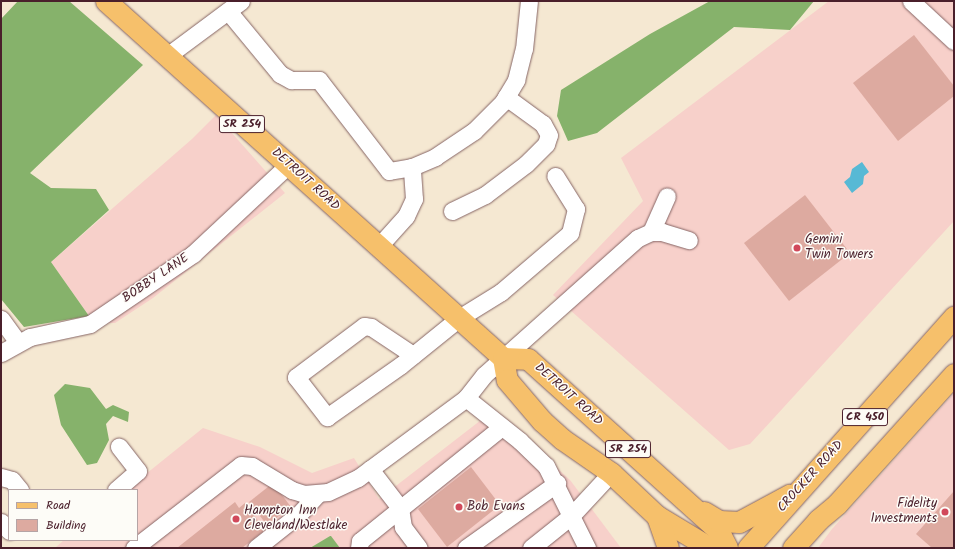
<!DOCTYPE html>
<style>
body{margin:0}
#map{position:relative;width:955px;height:549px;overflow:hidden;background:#f5e8d2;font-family:Kalam,sans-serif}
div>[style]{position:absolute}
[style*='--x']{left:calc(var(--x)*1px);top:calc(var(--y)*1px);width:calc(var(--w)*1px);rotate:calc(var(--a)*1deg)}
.built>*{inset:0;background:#f7d0ca}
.forest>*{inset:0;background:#86b26b}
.water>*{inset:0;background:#57b9d5}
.building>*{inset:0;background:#ddaaa0}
.roads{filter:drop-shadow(0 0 1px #866565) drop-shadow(0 0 1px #866565)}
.minor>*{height:17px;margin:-8.5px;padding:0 8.5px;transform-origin:8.5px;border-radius:8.5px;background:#fff}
.major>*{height:21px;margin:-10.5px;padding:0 10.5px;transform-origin:10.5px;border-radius:10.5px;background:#f6c06b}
.dots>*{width:11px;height:11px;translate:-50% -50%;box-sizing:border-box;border:2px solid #fdfcf7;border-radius:50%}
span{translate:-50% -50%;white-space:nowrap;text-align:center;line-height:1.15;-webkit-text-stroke:3px #fdfcf7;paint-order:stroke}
.shield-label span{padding:1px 3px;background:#fdfcf7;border:1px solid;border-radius:3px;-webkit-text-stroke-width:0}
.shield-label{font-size:12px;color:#4a1f2b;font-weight:700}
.street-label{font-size:13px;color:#4a1f2b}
.poi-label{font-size:13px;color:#4a1f2b}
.left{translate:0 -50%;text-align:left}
.right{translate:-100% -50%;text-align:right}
.frame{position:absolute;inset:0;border:2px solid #4a1f2b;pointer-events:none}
.legend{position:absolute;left:8px;top:489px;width:130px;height:52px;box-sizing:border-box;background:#fdfcf7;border:1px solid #b5a4a5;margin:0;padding:5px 7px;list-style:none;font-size:12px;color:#4a1f2b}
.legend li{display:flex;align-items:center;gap:8px;height:20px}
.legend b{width:20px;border:1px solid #b5a4a5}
</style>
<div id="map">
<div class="built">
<div style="clip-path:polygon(829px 1px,954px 1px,954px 221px,750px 444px,729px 450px,553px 295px,643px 201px,621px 158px)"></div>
<div style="clip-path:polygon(216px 115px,285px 193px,153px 298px,115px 323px,99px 323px,89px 316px,51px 262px,192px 139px)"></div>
<div style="clip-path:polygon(954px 393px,954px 548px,818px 548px,832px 529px)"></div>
<div style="clip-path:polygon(494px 410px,570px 480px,621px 548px,340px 548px,330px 536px,310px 548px,55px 548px,64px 540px,137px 540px,137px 490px,126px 490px,203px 428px,260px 447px,312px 473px,354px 458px,379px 499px)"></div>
</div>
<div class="forest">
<div style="clip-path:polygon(18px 1px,69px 1px,143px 65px,30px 173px,51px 188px,96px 189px,109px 210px,51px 262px,89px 316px,24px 327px,1px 299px,1px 19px)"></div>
<div style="clip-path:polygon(710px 1px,814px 1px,790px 30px,734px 27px,597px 133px,568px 141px,557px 116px,561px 90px,650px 34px)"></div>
<div style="clip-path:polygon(65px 384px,90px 388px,106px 409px,113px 405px,129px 412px,128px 422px,113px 416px,106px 424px,109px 440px,97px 463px,87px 465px,61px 425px,54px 395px)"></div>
<div style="clip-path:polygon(331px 536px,340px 548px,310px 548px,330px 536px)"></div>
</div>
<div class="water">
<div style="clip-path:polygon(862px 162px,869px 172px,864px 176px,863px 184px,852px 193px,844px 182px,850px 177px,852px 169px)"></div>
</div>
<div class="building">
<div style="clip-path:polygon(914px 35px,954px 86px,954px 96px,898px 141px,853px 83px)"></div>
<div style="clip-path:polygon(805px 195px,850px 253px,789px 301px,744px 243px)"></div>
<div style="clip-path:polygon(471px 467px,500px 505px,447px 547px,418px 509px)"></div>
<div style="clip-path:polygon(273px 483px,291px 507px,267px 525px,249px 502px)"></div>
<div style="clip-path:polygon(954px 491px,954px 548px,932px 548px,916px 534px)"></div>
<div style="clip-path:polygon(235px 502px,239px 508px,245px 503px,265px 530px,242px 548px,177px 548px)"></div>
</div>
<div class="roads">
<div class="minor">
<div style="--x:911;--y:1;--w:59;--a:42.9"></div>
<div style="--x:228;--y:11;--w:82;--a:50.5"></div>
<div style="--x:280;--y:74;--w:13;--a:29"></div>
<div style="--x:291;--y:80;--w:28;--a:0"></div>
<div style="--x:319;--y:80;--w:115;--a:52.4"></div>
<div style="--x:389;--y:171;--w:23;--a:-10"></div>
<div style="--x:167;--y:56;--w:92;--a:-36.6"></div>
<div style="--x:452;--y:211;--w:37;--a:-26"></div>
<div style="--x:485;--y:195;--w:51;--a:-37.1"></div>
<div style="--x:526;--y:164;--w:28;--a:-45"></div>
<div style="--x:546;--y:144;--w:9;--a:-72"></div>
<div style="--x:549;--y:135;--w:13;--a:-119"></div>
<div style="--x:543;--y:124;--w:46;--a:-143.9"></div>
<div style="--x:651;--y:232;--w:39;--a:-66"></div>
<div style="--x:379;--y:246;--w:40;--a:-48"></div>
<div style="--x:406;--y:216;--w:19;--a:-65"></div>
<div style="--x:414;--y:199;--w:32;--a:-94"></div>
<div style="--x:412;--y:167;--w:25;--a:-23"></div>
<div style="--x:435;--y:157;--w:47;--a:-33.7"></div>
<div style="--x:474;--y:131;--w:41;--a:-45"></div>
<div style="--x:503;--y:102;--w:26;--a:-59"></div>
<div style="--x:516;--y:80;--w:32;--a:-76"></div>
<div style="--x:524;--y:49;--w:48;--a:-84.1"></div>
<div style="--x:1;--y:319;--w:29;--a:54"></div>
<div style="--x:1;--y:353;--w:33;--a:-29"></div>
<div style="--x:30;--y:337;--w:61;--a:-12.2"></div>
<div style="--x:90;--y:324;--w:125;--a:-34.2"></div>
<div style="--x:193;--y:254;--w:130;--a:-43.1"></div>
<div style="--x:413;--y:355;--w:50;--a:-146.3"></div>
<div style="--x:371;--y:327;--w:7;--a:-172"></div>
<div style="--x:364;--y:326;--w:85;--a:143.1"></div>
<div style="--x:296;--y:377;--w:51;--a:52.2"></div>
<div style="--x:327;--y:417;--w:90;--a:-35.1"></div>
<div style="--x:401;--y:365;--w:75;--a:-39"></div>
<div style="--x:459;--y:318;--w:49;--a:-31.8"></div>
<div style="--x:501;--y:292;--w:91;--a:-40.5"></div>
<div style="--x:570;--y:233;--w:25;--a:-76"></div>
<div style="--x:576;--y:209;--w:39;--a:-122"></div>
<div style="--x:466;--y:398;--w:69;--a:38.5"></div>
<div style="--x:520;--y:441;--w:36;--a:44"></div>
<div style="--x:546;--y:466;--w:92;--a:63.4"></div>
<div style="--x:370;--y:469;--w:49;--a:52.4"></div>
<div style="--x:400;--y:508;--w:19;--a:81"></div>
<div style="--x:403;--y:527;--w:26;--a:53"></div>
<div style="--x:1;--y:477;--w:11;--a:15"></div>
<div style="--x:12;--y:480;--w:13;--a:51"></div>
<div style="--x:116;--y:490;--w:29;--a:-41"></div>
<div style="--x:138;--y:471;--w:31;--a:-128"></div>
<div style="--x:1;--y:522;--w:12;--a:48"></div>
<div style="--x:134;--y:548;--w:135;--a:-37.8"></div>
<div style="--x:241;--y:465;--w:11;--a:5"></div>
<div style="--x:252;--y:466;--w:47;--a:31"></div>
<div style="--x:292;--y:490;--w:13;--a:18"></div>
<div style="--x:304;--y:494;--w:24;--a:-5"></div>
<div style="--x:328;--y:492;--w:33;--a:-25"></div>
<div style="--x:358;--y:478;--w:134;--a:-36.5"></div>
<div style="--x:466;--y:398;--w:29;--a:-52"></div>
<div style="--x:484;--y:375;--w:206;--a:-41.7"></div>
<div style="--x:638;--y:238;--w:14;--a:-25"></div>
<div style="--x:651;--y:232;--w:11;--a:0"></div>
<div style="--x:662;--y:232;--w:28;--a:17"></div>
<div style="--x:256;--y:548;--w:55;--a:-38.3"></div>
<div style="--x:299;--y:514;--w:26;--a:-47"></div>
<div style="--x:359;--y:548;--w:7;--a:-82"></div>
<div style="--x:360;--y:541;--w:182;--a:-38.8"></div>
<div style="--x:466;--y:548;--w:112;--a:-35.5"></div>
<div style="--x:531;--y:548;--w:51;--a:-38.7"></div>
<div style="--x:571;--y:516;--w:59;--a:-47.1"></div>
</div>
<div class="major">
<div style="--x:106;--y:1;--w:534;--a:41.96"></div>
<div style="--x:503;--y:358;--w:22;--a:80"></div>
<div style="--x:507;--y:380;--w:54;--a:49.5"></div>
<div style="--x:542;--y:421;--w:27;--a:42"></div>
<div style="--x:562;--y:439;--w:60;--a:34.8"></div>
<div style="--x:611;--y:473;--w:63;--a:43.1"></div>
<div style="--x:657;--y:516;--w:62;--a:31.1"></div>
<div style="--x:503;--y:358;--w:25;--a:2"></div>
<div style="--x:528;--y:359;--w:256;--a:42"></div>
<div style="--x:718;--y:530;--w:20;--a:63"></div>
<div style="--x:704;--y:512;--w:17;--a:31"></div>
<div style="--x:719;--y:521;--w:20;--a:3"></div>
<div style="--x:739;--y:522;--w:57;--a:-28.4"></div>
<div style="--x:657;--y:516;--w:34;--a:71"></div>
<div style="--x:748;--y:548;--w:310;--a:-48.3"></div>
<div style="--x:793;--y:548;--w:38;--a:-48"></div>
<div style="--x:818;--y:520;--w:25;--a:-40"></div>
<div style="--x:837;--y:504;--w:175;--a:-48"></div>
</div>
</div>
<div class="dots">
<div style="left:797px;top:248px;background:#d1495b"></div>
<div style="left:459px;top:507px;background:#d1495b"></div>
<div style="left:945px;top:512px;background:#d1495b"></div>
<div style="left:236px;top:519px;background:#d1495b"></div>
</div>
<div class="shield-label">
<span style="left:242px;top:124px">SR 254</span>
<span style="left:865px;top:417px">CR 450</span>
<span style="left:628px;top:449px">SR 254</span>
</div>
<div class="street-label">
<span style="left:305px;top:180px;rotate:42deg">DETROIT ROAD</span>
<span style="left:156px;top:279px;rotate:-34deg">BOBBY LANE</span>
<span style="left:568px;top:395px;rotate:42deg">DETROIT ROAD</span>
<span style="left:811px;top:477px;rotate:-48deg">CROCKER ROAD</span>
</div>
<div class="poi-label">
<span class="left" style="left:805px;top:248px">Gemini<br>Twin Towers</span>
<span class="right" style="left:937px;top:512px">Fidelity<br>Investments</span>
<span class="left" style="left:467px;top:507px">Bob Evans</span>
<span class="left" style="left:244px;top:519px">Hampton Inn<br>Cleveland/Westlake</span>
</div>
<div class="frame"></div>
<ul class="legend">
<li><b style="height:5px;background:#f6c06b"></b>Road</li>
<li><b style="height:11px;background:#ddaaa0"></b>Building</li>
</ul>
</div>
